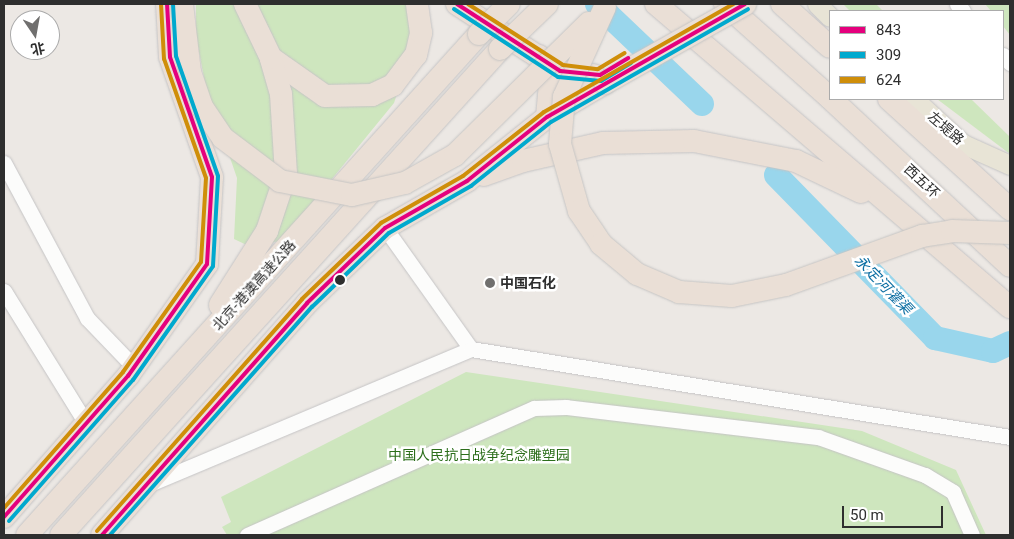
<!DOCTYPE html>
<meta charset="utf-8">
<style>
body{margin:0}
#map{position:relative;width:1014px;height:539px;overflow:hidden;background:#ece8e4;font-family:Roboto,"Noto Sans SC",sans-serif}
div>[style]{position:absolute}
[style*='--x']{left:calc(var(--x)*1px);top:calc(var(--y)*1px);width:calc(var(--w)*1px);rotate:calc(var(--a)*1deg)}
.green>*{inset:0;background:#cee6be}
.river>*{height:24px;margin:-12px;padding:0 12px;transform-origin:12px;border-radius:12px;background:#99d6ec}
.roads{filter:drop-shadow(0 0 1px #c5c4c5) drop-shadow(0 0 1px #c5c4c5)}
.minor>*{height:15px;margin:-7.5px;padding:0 7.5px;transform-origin:7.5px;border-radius:7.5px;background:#fcfcfb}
.major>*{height:19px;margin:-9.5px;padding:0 9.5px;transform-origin:9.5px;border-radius:9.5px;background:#e8e4d6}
.highway>*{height:22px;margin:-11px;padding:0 11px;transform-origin:11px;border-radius:11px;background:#eadfd6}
.bridges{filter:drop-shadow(0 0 1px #c6c5c4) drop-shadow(0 0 1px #c6c5c4)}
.highway-bridge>*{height:22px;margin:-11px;padding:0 11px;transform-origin:11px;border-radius:11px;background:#eadfd6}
.bus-1>*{height:4px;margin:-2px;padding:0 2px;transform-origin:2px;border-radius:2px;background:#e5007d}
.bus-2>*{height:4px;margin:-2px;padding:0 2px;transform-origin:2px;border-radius:2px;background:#00a9ce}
.bus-3>*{height:4px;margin:-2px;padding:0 2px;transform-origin:2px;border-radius:2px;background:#cf8e09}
.dots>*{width:14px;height:14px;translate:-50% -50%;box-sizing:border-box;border:2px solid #fff;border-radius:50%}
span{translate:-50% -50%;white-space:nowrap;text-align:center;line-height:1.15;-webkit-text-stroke:5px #fff;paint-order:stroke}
.street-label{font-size:14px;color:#2e2e2e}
.poi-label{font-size:14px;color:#2e2e2e;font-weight:700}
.left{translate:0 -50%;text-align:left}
.park-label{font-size:14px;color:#2c6e1b}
.water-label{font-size:15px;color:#0d6fa3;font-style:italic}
.frame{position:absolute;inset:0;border:5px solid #2e2e2e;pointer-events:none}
.legend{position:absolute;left:829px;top:10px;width:175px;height:90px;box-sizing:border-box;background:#fff;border:1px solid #ababab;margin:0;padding:6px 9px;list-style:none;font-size:15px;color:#2e2e2e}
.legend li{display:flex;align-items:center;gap:10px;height:25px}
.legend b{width:25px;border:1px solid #ababab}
.north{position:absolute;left:10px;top:10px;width:50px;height:50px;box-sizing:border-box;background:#fff;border:1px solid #ababab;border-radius:50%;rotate:168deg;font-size:14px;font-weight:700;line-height:20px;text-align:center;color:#2e2e2e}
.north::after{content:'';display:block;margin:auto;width:18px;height:22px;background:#706f6e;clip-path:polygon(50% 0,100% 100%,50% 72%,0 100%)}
.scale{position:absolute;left:842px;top:506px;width:101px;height:22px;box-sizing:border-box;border:2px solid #2e2e2e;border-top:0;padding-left:6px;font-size:15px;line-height:18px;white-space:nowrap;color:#2e2e2e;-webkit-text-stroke:4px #fff;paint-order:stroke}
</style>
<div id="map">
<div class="green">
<div style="clip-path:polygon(196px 4px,408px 4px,414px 42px,394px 103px,282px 240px,253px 248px,234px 239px,237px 178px,206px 88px,196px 36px)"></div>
<div style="clip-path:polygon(843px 4px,876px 4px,883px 11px,850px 11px)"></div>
<div style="clip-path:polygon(985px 4px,1010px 4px,1010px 35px,1003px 26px,1003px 11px,991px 11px)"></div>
<div style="clip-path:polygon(937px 99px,971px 99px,1010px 137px,1010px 154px)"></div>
<div style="clip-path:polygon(466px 372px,862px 431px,956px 470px,986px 535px,227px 535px,222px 527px,231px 522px,221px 497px)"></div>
</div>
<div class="river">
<div style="--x:597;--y:4;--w:145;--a:43.6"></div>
<div style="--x:776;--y:175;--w:228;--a:45.7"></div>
<div style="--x:935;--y:338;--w:59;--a:12.6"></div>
<div style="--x:993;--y:351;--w:19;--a:-25"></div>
</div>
<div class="roads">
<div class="minor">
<div style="--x:957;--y:4;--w:9;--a:49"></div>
<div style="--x:1003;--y:55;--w:11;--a:49"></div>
<div style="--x:4;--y:163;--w:176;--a:61.8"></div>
<div style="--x:87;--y:318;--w:69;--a:46.2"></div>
<div style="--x:385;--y:228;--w:148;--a:54.6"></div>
<div style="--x:4;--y:291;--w:155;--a:58.2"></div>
<div style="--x:152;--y:483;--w:346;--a:-22.8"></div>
<div style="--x:471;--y:349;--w:546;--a:9.27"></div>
<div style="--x:247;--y:535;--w:314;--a:-23.9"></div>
<div style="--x:534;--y:408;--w:32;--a:-2"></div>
<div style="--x:566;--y:407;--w:254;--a:6.8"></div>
<div style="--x:818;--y:437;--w:114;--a:19.6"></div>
<div style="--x:925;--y:475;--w:33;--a:31"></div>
<div style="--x:953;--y:492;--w:47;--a:66.2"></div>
</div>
<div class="major">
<div style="--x:817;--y:4;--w:18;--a:45"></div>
<div style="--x:914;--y:99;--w:67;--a:42.6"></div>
<div style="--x:963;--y:144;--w:51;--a:24.1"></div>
</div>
<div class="highway">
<div style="--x:457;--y:4;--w:123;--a:33"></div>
<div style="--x:560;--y:71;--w:34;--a:7"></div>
<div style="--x:656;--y:4;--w:466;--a:40.6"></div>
<div style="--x:725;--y:4;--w:141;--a:41.8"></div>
<div style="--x:782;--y:4;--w:64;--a:41.9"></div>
<div style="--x:539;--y:56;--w:29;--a:68"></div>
<div style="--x:550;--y:83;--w:34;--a:95"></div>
<div style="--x:271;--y:58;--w:66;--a:35.1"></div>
<div style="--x:325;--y:96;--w:47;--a:-1.2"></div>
<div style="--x:372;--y:95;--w:23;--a:-25"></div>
<div style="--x:393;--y:85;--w:38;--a:-53"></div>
<div style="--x:416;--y:55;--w:23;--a:-77"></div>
<div style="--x:421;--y:33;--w:29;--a:-98"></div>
<div style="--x:831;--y:99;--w:245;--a:43"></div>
<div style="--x:889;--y:99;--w:164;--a:42.3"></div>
<div style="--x:484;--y:175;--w:41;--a:-19.7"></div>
<div style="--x:523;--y:161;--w:82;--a:-12.7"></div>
<div style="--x:603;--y:143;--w:91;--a:-1.3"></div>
<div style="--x:694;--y:141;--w:104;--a:11.1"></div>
<div style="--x:796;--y:161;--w:72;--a:25.5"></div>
<div style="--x:220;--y:305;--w:88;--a:-57.6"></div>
<div style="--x:267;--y:231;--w:60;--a:-71.6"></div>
<div style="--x:286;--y:174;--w:80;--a:-93.6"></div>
<div style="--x:281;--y:94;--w:37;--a:-106"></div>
<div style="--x:271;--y:58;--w:60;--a:-115.7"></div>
<div style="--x:4;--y:517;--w:188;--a:-48.7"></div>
<div style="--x:128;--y:376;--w:137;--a:-54.8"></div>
<div style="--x:207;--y:264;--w:87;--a:-86.7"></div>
<div style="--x:212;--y:177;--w:127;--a:-109.3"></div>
<div style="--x:170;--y:57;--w:53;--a:-93.2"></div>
<div style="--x:27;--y:535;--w:675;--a:-47.94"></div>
<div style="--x:61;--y:535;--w:655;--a:-47.91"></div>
<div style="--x:102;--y:535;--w:310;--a:-48.5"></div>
<div style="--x:307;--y:303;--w:108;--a:-43.9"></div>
<div style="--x:385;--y:228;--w:95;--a:-29.8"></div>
<div style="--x:467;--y:181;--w:102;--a:-38.7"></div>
<div style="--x:547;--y:117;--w:67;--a:-30.4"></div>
</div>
</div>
<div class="bridges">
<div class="highway-bridge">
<div style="--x:182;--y:4;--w:68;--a:83.3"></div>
<div style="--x:190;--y:72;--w:37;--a:71"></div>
<div style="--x:202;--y:107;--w:37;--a:56"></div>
<div style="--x:223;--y:138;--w:71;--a:37"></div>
<div style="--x:280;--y:181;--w:73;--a:11"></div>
<div style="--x:352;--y:195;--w:54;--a:-12.8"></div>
<div style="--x:405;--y:183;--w:57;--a:-29.2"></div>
<div style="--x:455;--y:155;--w:188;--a:-44.6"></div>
<div style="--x:605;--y:7;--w:99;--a:114.5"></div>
<div style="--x:564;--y:97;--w:47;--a:94.9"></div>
<div style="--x:560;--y:144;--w:70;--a:74.2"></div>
<div style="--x:579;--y:211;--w:40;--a:56"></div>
<div style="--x:601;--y:244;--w:47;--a:39.8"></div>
<div style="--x:637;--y:274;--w:46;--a:23.2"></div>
<div style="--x:679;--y:292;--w:53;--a:4.3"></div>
<div style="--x:732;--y:296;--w:55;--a:-11.5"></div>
<div style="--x:786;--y:285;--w:145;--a:-19.8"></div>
<div style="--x:922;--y:236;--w:30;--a:-9"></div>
<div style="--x:952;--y:231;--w:58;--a:2"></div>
<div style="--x:479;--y:34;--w:42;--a:-45"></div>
<div style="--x:500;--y:49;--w:65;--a:-43.8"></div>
<div style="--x:605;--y:83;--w:161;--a:-29.4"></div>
</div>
</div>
<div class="bus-1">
<div style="--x:457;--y:4;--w:123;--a:33"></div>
<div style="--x:560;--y:71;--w:40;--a:5.7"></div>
<div style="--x:600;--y:75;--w:33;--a:-31"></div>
<div style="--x:4;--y:517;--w:188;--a:-48.7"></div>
<div style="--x:128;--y:376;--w:137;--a:-54.8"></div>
<div style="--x:207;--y:264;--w:87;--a:-86.7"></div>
<div style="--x:212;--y:177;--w:127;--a:-109.3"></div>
<div style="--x:170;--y:57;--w:53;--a:-93.2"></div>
<div style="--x:102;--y:535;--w:310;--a:-48.5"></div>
<div style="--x:307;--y:303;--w:108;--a:-43.9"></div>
<div style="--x:385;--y:228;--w:95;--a:-29.8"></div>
<div style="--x:467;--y:181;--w:102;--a:-38.7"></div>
<div style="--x:547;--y:117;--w:228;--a:-29.7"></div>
</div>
<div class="bus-2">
<div style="--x:454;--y:9;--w:124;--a:33.2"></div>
<div style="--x:558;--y:77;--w:43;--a:5.3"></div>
<div style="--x:601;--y:81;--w:35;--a:-31"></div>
<div style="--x:9;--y:521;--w:188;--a:-48.7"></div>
<div style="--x:133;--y:380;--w:139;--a:-54.9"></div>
<div style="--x:213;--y:266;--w:90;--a:-86.8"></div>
<div style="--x:218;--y:176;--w:127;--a:-109.3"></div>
<div style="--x:176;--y:56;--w:52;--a:-93.3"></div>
<div style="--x:110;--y:535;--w:305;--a:-48.5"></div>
<div style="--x:312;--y:307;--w:107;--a:-43.9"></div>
<div style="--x:389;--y:233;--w:95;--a:-29.8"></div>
<div style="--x:471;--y:186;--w:102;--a:-38.7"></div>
<div style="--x:551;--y:122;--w:227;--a:-29.8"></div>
</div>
<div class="bus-3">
<div style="--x:468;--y:4;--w:113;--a:32.7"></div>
<div style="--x:563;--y:65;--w:35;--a:7"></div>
<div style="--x:598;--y:69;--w:31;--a:-31"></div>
<div style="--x:4;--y:508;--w:181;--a:-48.8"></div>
<div style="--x:123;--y:372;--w:135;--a:-54.7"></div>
<div style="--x:201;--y:262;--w:84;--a:-86.6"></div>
<div style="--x:206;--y:178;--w:126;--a:-109.4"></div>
<div style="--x:164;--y:59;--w:55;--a:-93.1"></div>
<div style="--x:97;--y:531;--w:310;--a:-48.5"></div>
<div style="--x:302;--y:299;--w:110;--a:-43.9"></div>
<div style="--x:381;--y:223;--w:95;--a:-29.8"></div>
<div style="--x:463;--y:176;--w:103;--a:-38.3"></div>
<div style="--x:544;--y:112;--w:218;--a:-29.7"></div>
</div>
<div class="dots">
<div style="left:340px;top:280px;background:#2e2e2e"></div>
<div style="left:490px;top:283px;background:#706f6e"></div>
</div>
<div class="street-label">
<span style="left:946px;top:128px;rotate:41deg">左堤路</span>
<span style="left:922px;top:181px;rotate:43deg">西五环</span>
<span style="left:254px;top:285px;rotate:-48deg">北京-港澳高速公路</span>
</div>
<div class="poi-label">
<span class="left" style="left:500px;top:283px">中国石化</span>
</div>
<div class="park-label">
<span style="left:479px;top:455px">中国人民抗日战争纪念雕塑园</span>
</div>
<div class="water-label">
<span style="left:883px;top:285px;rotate:46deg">永定河灌渠</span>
</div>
<div class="frame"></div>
<ul class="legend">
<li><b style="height:6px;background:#e5007d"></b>843</li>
<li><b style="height:6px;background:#00a9ce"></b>309</li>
<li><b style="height:6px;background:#cf8e09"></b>624</li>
</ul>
<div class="north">北</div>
<div class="scale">50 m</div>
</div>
